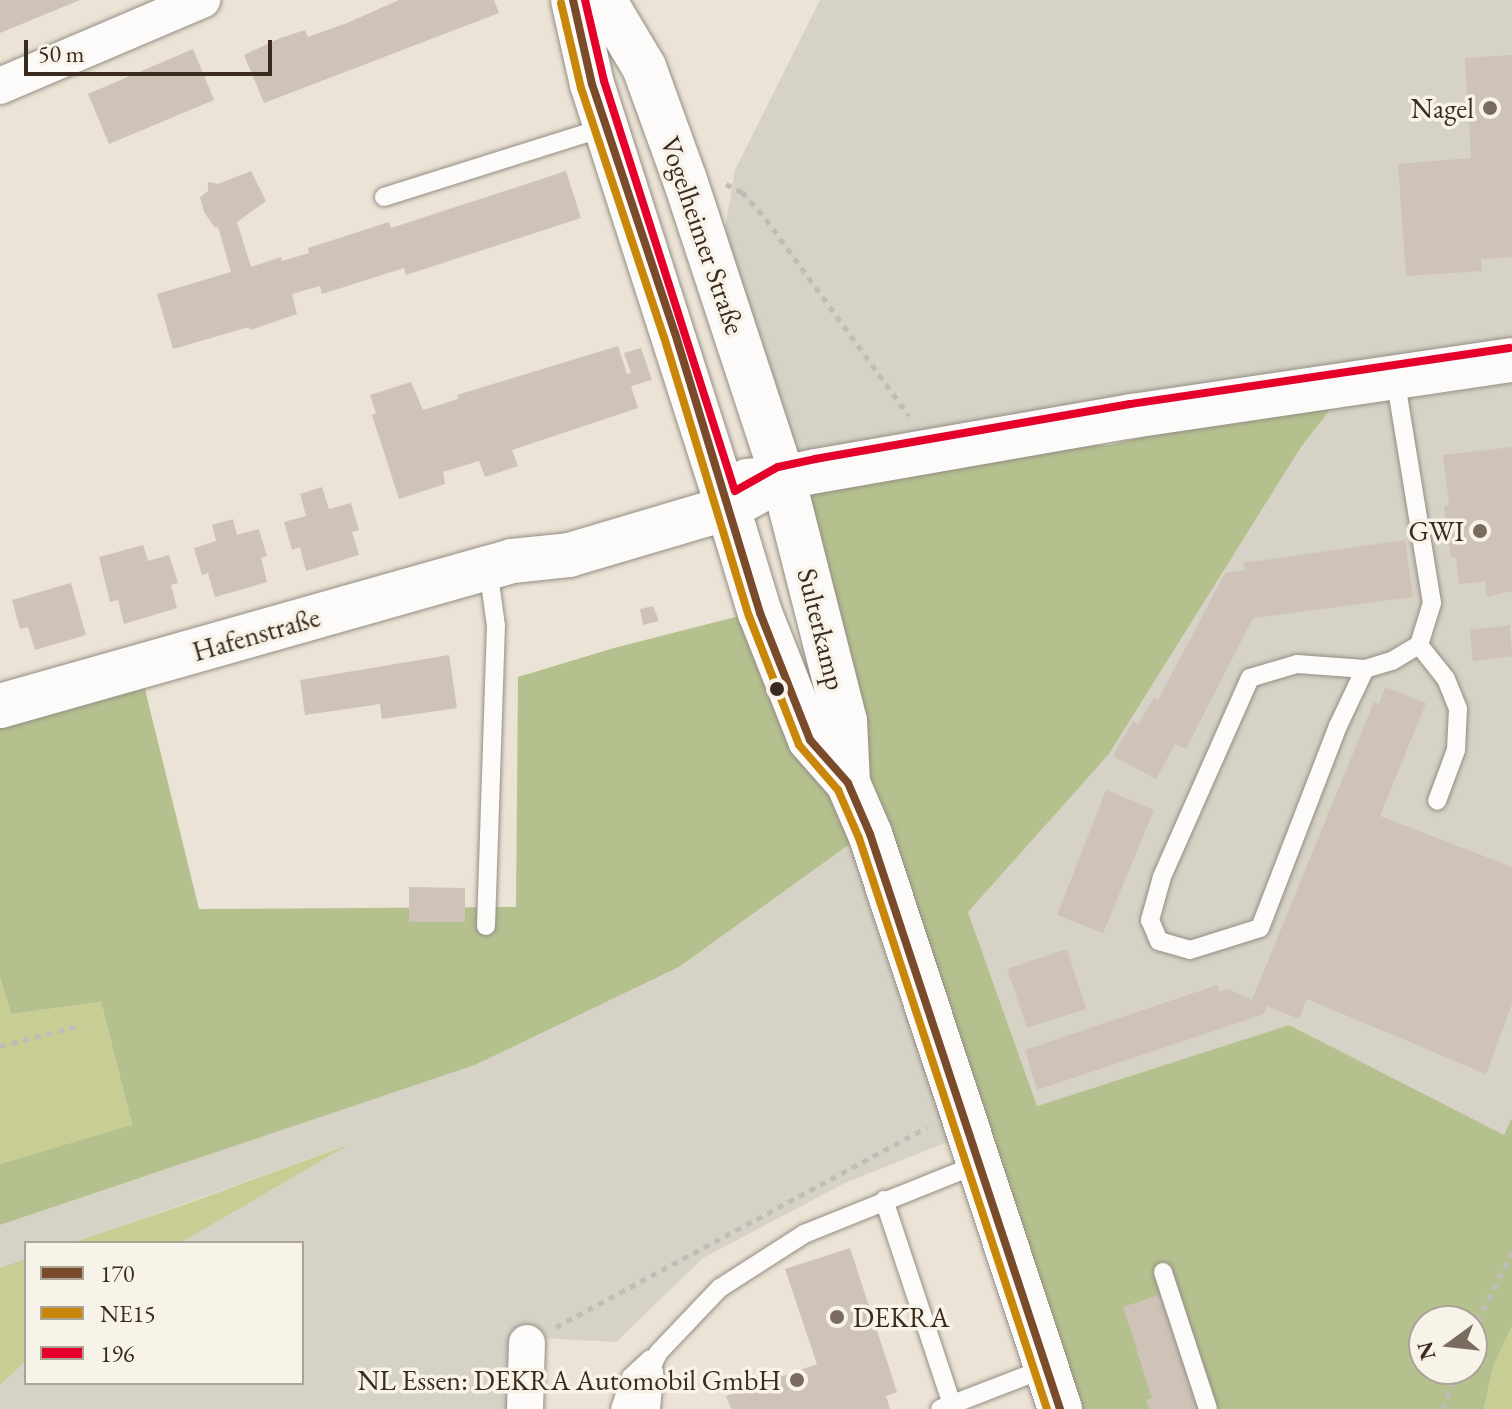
<!DOCTYPE html>
<meta charset="utf-8">
<style>
body{margin:0}
#map{position:relative;width:1512px;height:1409px;overflow:hidden;background:#ebe3d5;font-family:"EB Garamond",serif}
div>[style]{position:absolute}
[style*='--x']{left:calc(var(--x)*1px);top:calc(var(--y)*1px);width:calc(var(--w)*1px);rotate:calc(var(--a)*1deg)}
.industrial>*{inset:0;background:#d6d2c5}
.green>*{inset:0;background:#c8cd94}
.forest>*{inset:0;background:#b5c08f}
.building>*{inset:0;background:#cec3b6}
.path>*{height:5px;margin-top:-2.5px;transform-origin:0;background:repeating-linear-gradient(90deg,#c0bcb8 0 6px,transparent 0 12px)}
.roads{filter:drop-shadow(0 0 2px #948d84) drop-shadow(0 0 2px #948d84)}
.service>*{height:18px;margin:-9px;padding:0 9px;transform-origin:9px;border-radius:9px;background:#fcfbf9}
.minor>*{height:36px;margin:-18px;padding:0 18px;transform-origin:18px;border-radius:18px;background:#fcfbf9}
.tertiary>*{height:44px;margin:-22px;padding:0 22px;transform-origin:22px;border-radius:22px;background:#fcfbf9}
.secondary>*{height:44px;margin:-22px;padding:0 22px;transform-origin:22px;border-radius:22px;background:#fcfbf9}
.bus-1>*{height:8px;margin:-4px;padding:0 4px;transform-origin:4px;border-radius:4px;background:#7a4b2a}
.bus-2>*{height:8px;margin:-4px;padding:0 4px;transform-origin:4px;border-radius:4px;background:#c88708}
.bus-3>*{height:8px;margin:-4px;padding:0 4px;transform-origin:4px;border-radius:4px;background:#e4002b}
.dots>*{width:22px;height:22px;translate:-50% -50%;box-sizing:border-box;border:4px solid #f7f3e8;border-radius:50%}
span{translate:-50% -50%;white-space:nowrap;text-align:center;line-height:1.15;-webkit-text-stroke:7px #f7f3e8;paint-order:stroke}
.poi-label{font-size:28px;color:#3b2a1e}
.right{translate:-100% -50%;text-align:right}
.left{translate:0 -50%;text-align:left}
.street-label{font-size:28px;color:#3b2a1e}
.legend{position:absolute;left:24px;top:1241px;width:280px;height:144px;box-sizing:border-box;background:#f7f3e8;border:2px solid #aca397;margin:0;padding:10px 14px;list-style:none;font-size:24px;color:#3b2a1e}
.legend li{display:flex;align-items:center;gap:16px;height:40px}
.legend b{width:40px;border:2px solid #aca397}
.north{position:absolute;left:1408px;top:1305px;width:80px;height:80px;box-sizing:border-box;background:#f7f3e8;border:2px solid #aca397;border-radius:50%;rotate:255deg;font-size:22px;font-weight:700;line-height:32px;text-align:center;color:#3b2a1e}
.north::after{content:'';display:block;margin:auto;width:28px;height:36px;background:#796b5e;clip-path:polygon(50% 0,100% 100%,50% 72%,0 100%)}
.scale{position:absolute;left:24px;top:40px;width:248px;height:36px;box-sizing:border-box;border:4px solid #3b2a1e;border-top:0;padding-left:10px;font-size:24px;line-height:28px;white-space:nowrap;color:#3b2a1e;-webkit-text-stroke:6px #f7f3e8;paint-order:stroke}
</style>
<div id="map">
<div class="industrial">
<div style="clip-path:polygon(820px 0,1512px 0,1512px 358px,784px 475px,721px 252px,735px 170px)"></div>
<div style="clip-path:polygon(1512px 364px,1512px 1118px,1505px 1136px,1289px 1025px,1037px 1106px,968px 912px,1109px 754px,1301px 447px,1347px 388px)"></div>
<div style="clip-path:polygon(868px 831px,962px 1136px,845px 1183px,703px 1258px,616px 1342px,521px 1337px,519px 1409px,0 1409px,0 1385px,26px 1361px,26px 1383px,302px 1383px,302px 1243px,180px 1243px,342px 1147px,75px 1243px,26px 1243px,26px 1260px,0 1269px,0 1225px,475px 1065px,679px 967px)"></div>
</div>
<div class="green">
<div style="clip-path:polygon(0 977px,11px 1014px,101px 1002px,132px 1126px,0 1164px)"></div>
<div style="clip-path:polygon(348px 1145px,180px 1243px,72px 1243px,178px 1207px)"></div>
<div style="clip-path:polygon(26px 1259px,26px 1361px,0 1385px,0 1268px)"></div>
<div style="clip-path:polygon(1512px 1326px,1512px 1409px,1484px 1409px,1493px 1367px)"></div>
</div>
<div class="forest">
<div style="clip-path:polygon(evenodd,1347px 388px,1301px 447px,1109px 754px,968px 912px,1037px 1106px,1289px 1025px,1504px 1135px,1512px 1118px,1512px 1326px,1493px 1367px,1484px 1409px,1065px 1409px,893px 889px,786px 480px,969px 447px,1109px 445px,1347px 388px,1424px 1321px,1472px 1321px,1472px 1369px,1424px 1369px,1424px 1321px)"></div>
<div style="clip-path:polygon(759px 611px,868px 831px,679px 967px,475px 1065px,0 1225px,0 1164px,132px 1125px,101px 1002px,11px 1014px,0 977px,0 712px,141px 673px,199px 909px,516px 907px,518px 677px,614px 648px)"></div>
</div>
<div class="building">
<div style="clip-path:polygon(0 0,80px 0,0 33px)"></div>
<div style="clip-path:polygon(399px 0,494px 0,499px 13px,264px 103px,244px 55px,278px 39px,305px 30px,308px 37px,347px 23px)"></div>
<div style="clip-path:polygon(193px 49px,214px 100px,109px 144px,88px 94px)"></div>
<div style="clip-path:polygon(1512px 55px,1512px 257px,1481px 259px,1482px 271px,1406px 276px,1398px 164px,1471px 158px,1465px 58px)"></div>
<div style="clip-path:polygon(251px 171px,266px 201px,237px 222px,251px 267px,281px 257px,282px 261px,309px 253px,308px 248px,389px 222px,391px 228px,566px 171px,581px 218px,406px 275px,404px 268px,322px 294px,320px 286px,292px 294px,297px 314px,250px 330px,249px 327px,173px 349px,157px 294px,231px 272px,218px 227px,215px 228px,204px 212px,200px 197px,208px 191px,208px 182px,218px 184px)"></div>
<div style="clip-path:polygon(618px 346px,627px 374px,631px 373px,624px 353px,641px 348px,652px 380px,631px 386px,638px 408px,512px 450px,518px 466px,485px 477px,479px 461px,443px 472px,445px 484px,399px 499px,372px 415px,376px 413px,370px 395px,411px 382px,423px 410px,458px 399px,457px 395px)"></div>
<div style="clip-path:polygon(1512px 447px,1512px 591px,1487px 597px,1485px 581px,1459px 584px,1456px 557px,1451px 557px,1444px 506px,1449px 505px,1443px 455px)"></div>
<div style="clip-path:polygon(322px 487px,329px 509px,351px 503px,359px 530px,352px 532px,359px 555px,306px 571px,300px 547px,292px 550px,284px 522px,306px 516px,300px 494px)"></div>
<div style="clip-path:polygon(233px 519px,237px 535px,259px 529px,267px 556px,261px 558px,267px 582px,215px 597px,208px 573px,202px 575px,194px 548px,216px 541px,212px 525px)"></div>
<div style="clip-path:polygon(1405px 540px,1413px 597px,1253px 618px,1186px 749px,1175px 744px,1156px 779px,1113px 756px,1133px 721px,1138px 724px,1154px 698px,1158px 700px,1225px 573px,1245px 570px,1243px 563px)"></div>
<div style="clip-path:polygon(143px 545px,148px 561px,169px 555px,178px 583px,171px 585px,177px 608px,124px 624px,118px 600px,110px 602px,99px 557px)"></div>
<div style="clip-path:polygon(71px 583px,86px 635px,35px 650px,28px 627px,20px 629px,12px 600px)"></div>
<div style="clip-path:polygon(653px 606px,659px 621px,643px 625px,640px 609px)"></div>
<div style="clip-path:polygon(1510px 625px,1512px 656px,1473px 661px,1470px 630px)"></div>
<div style="clip-path:polygon(449px 655px,457px 708px,382px 719px,380px 704px,305px 715px,300px 680px)"></div>
<div style="clip-path:polygon(1385px 687px,1426px 703px,1380px 816px,1512px 867px,1512px 1004px,1486px 1074px,1307px 999px,1299px 1019px,1267px 1006px,1264px 1014px,1037px 1090px,1025px 1050px,1217px 985px,1219px 992px,1227px 989px,1252px 1000px,1374px 702px,1379px 704px)"></div>
<div style="clip-path:polygon(1106px 790px,1154px 810px,1103px 933px,1057px 915px)"></div>
<div style="clip-path:polygon(409px 887px,465px 888px,465px 922px,409px 922px)"></div>
<div style="clip-path:polygon(1067px 949px,1086px 1009px,1027px 1028px,1007px 969px)"></div>
<div style="clip-path:polygon(850px 1248px,897px 1392px,886px 1396px,890px 1409px,731px 1409px,726px 1396px,817px 1364px,785px 1269px)"></div>
<div style="clip-path:polygon(1162px 1294px,1192px 1386px,1198px 1409px,1149px 1409px,1146px 1400px,1152px 1398px,1123px 1307px)"></div>
</div>
<div class="path">
<div style="--x:726;--y:184;--w:18;--a:27"></div>
<div style="--x:742;--y:192;--w:36;--a:48"></div>
<div style="--x:766;--y:219;--w:243;--a:54"></div>
<div style="--x:0;--y:1046;--w:85;--a:-14.4"></div>
<div style="--x:556;--y:1327;--w:421;--a:-28.3"></div>
<div style="--x:1472;--y:1332;--w:89;--a:-63.1"></div>
<div style="--x:1443;--y:1409;--w:42;--a:-70.7"></div>
</div>
<div class="roads">
<div class="service">
<div style="--x:384;--y:197;--w:233;--a:-17.5"></div>
<div style="--x:1419;--y:645;--w:43;--a:51.5"></div>
<div style="--x:1446;--y:679;--w:32;--a:68"></div>
<div style="--x:1458;--y:709;--w:41;--a:92.8"></div>
<div style="--x:1456;--y:750;--w:54;--a:110.4"></div>
<div style="--x:1365;--y:669;--w:68;--a:-175.8"></div>
<div style="--x:1297;--y:664;--w:49;--a:163.4"></div>
<div style="--x:1250;--y:678;--w:218;--a:113.9"></div>
<div style="--x:1162;--y:877;--w:45;--a:105.6"></div>
<div style="--x:1150;--y:920;--w:23;--a:67"></div>
<div style="--x:1159;--y:941;--w:32;--a:16"></div>
<div style="--x:1190;--y:950;--w:73;--a:-17.4"></div>
<div style="--x:1260;--y:928;--w:217;--a:-68.9"></div>
<div style="--x:1338;--y:726;--w:63;--a:-64.7"></div>
<div style="--x:1365;--y:669;--w:28;--a:-17"></div>
<div style="--x:1392;--y:661;--w:31;--a:-31"></div>
<div style="--x:1419;--y:645;--w:44;--a:-72.8"></div>
<div style="--x:1432;--y:603;--w:230;--a:-99.3"></div>
<div style="--x:486;--y:926;--w:300;--a:-88.1"></div>
<div style="--x:496;--y:626;--w:59;--a:-97.9"></div>
<div style="--x:884;--y:1200;--w:215;--a:71.6"></div>
<div style="--x:1163;--y:1272;--w:144;--a:71.8"></div>
<div style="--x:620;--y:1409;--w:34;--a:-71"></div>
<div style="--x:631;--y:1377;--w:26;--a:-43"></div>
<div style="--x:633;--y:1409;--w:61;--a:-65.9"></div>
<div style="--x:658;--y:1353;--w:90;--a:-46.4"></div>
<div style="--x:720;--y:1288;--w:100;--a:-32.7"></div>
<div style="--x:804;--y:1234;--w:188;--a:-21.9"></div>
<div style="--x:651;--y:1409;--w:37;--a:-85"></div>
<div style="--x:940;--y:1409;--w:114;--a:-21.1"></div>
</div>
<div class="minor">
<div style="--x:0;--y:86;--w:220;--a:-23.1"></div>
<div style="--x:525;--y:1409;--w:66;--a:-88.3"></div>
</div>
<div class="tertiary">
<div style="--x:747;--y:481;--w:36;--a:-5"></div>
<div style="--x:783;--y:478;--w:251;--a:75.7"></div>
<div style="--x:845;--y:721;--w:62;--a:87.2"></div>
<div style="--x:0;--y:706;--w:532;--a:-15.81"></div>
<div style="--x:512;--y:561;--w:57;--a:-6"></div>
<div style="--x:569;--y:555;--w:166;--a:-16.5"></div>
<div style="--x:728;--y:508;--w:110;--a:73.1"></div>
<div style="--x:760;--y:613;--w:136;--a:68.5"></div>
<div style="--x:810;--y:740;--w:57;--a:48.5"></div>
<div style="--x:848;--y:783;--w:56;--a:66.7"></div>
<div style="--x:870;--y:834;--w:606;--a:71.71"></div>
</div>
<div class="secondary">
<div style="--x:573;--y:0;--w:86;--a:77.3"></div>
<div style="--x:592;--y:84;--w:445;--a:72.2"></div>
<div style="--x:728;--y:508;--w:63;--a:-28.6"></div>
<div style="--x:783;--y:478;--w:35;--a:-12"></div>
<div style="--x:817;--y:471;--w:320;--a:-9.9"></div>
<div style="--x:1132;--y:416;--w:384;--a:-8.4"></div>
<div style="--x:604;--y:0;--w:78;--a:59.2"></div>
<div style="--x:644;--y:67;--w:120;--a:70.1"></div>
<div style="--x:685;--y:180;--w:314;--a:71.8"></div>
</div>
</div>
<div class="bus-1">
<div style="--x:573;--y:0;--w:86;--a:77.3"></div>
<div style="--x:592;--y:84;--w:262;--a:71.6"></div>
<div style="--x:675;--y:333;--w:293;--a:73.1"></div>
<div style="--x:760;--y:613;--w:136;--a:68.5"></div>
<div style="--x:810;--y:740;--w:57;--a:48.5"></div>
<div style="--x:848;--y:783;--w:56;--a:66.7"></div>
<div style="--x:870;--y:834;--w:606;--a:71.71"></div>
</div>
<div class="bus-2">
<div style="--x:561;--y:3;--w:87;--a:76.8"></div>
<div style="--x:581;--y:88;--w:262;--a:71.6"></div>
<div style="--x:664;--y:337;--w:292;--a:73.1"></div>
<div style="--x:749;--y:616;--w:138;--a:68.8"></div>
<div style="--x:799;--y:745;--w:60;--a:49.1"></div>
<div style="--x:838;--y:790;--w:52;--a:66.4"></div>
<div style="--x:859;--y:838;--w:601;--a:71.78"></div>
</div>
<div class="bus-3">
<div style="--x:585;--y:0;--w:83;--a:76.8"></div>
<div style="--x:604;--y:81;--w:430;--a:72.3"></div>
<div style="--x:735;--y:491;--w:49;--a:-29.2"></div>
<div style="--x:778;--y:467;--w:38;--a:-12"></div>
<div style="--x:815;--y:459;--w:320;--a:-9.9"></div>
<div style="--x:1130;--y:404;--w:384;--a:-8.4"></div>
</div>
<div class="dots">
<div style="left:1490px;top:108px;background:#796b5e"></div>
<div style="left:1480px;top:531px;background:#796b5e"></div>
<div style="left:777px;top:689px;background:#3b2a1e"></div>
<div style="left:837px;top:1317px;background:#796b5e"></div>
<div style="left:797px;top:1380px;background:#796b5e"></div>
</div>
<div class="poi-label">
<span class="right" style="left:1474px;top:108px">Nagel</span>
<span class="right" style="left:1464px;top:531px">GWI</span>
<span class="left" style="left:853px;top:1317px">DEKRA</span>
<span class="right" style="left:781px;top:1380px">NL Essen: DEKRA Automobil GmbH</span>
</div>
<div class="street-label">
<span style="left:703px;top:235px;rotate:71deg">Vogelheimer Straße</span>
<span style="left:822px;top:629px;rotate:76deg">Sulterkamp</span>
<span style="left:256px;top:634px;rotate:-16deg">Hafenstraße</span>
</div>
<ul class="legend">
<li><b style="height:10px;background:#7a4b2a"></b>170</li>
<li><b style="height:10px;background:#c88708"></b>NE15</li>
<li><b style="height:10px;background:#e4002b"></b>196</li>
</ul>
<div class="north">N</div>
<div class="scale">50 m</div>
</div>
